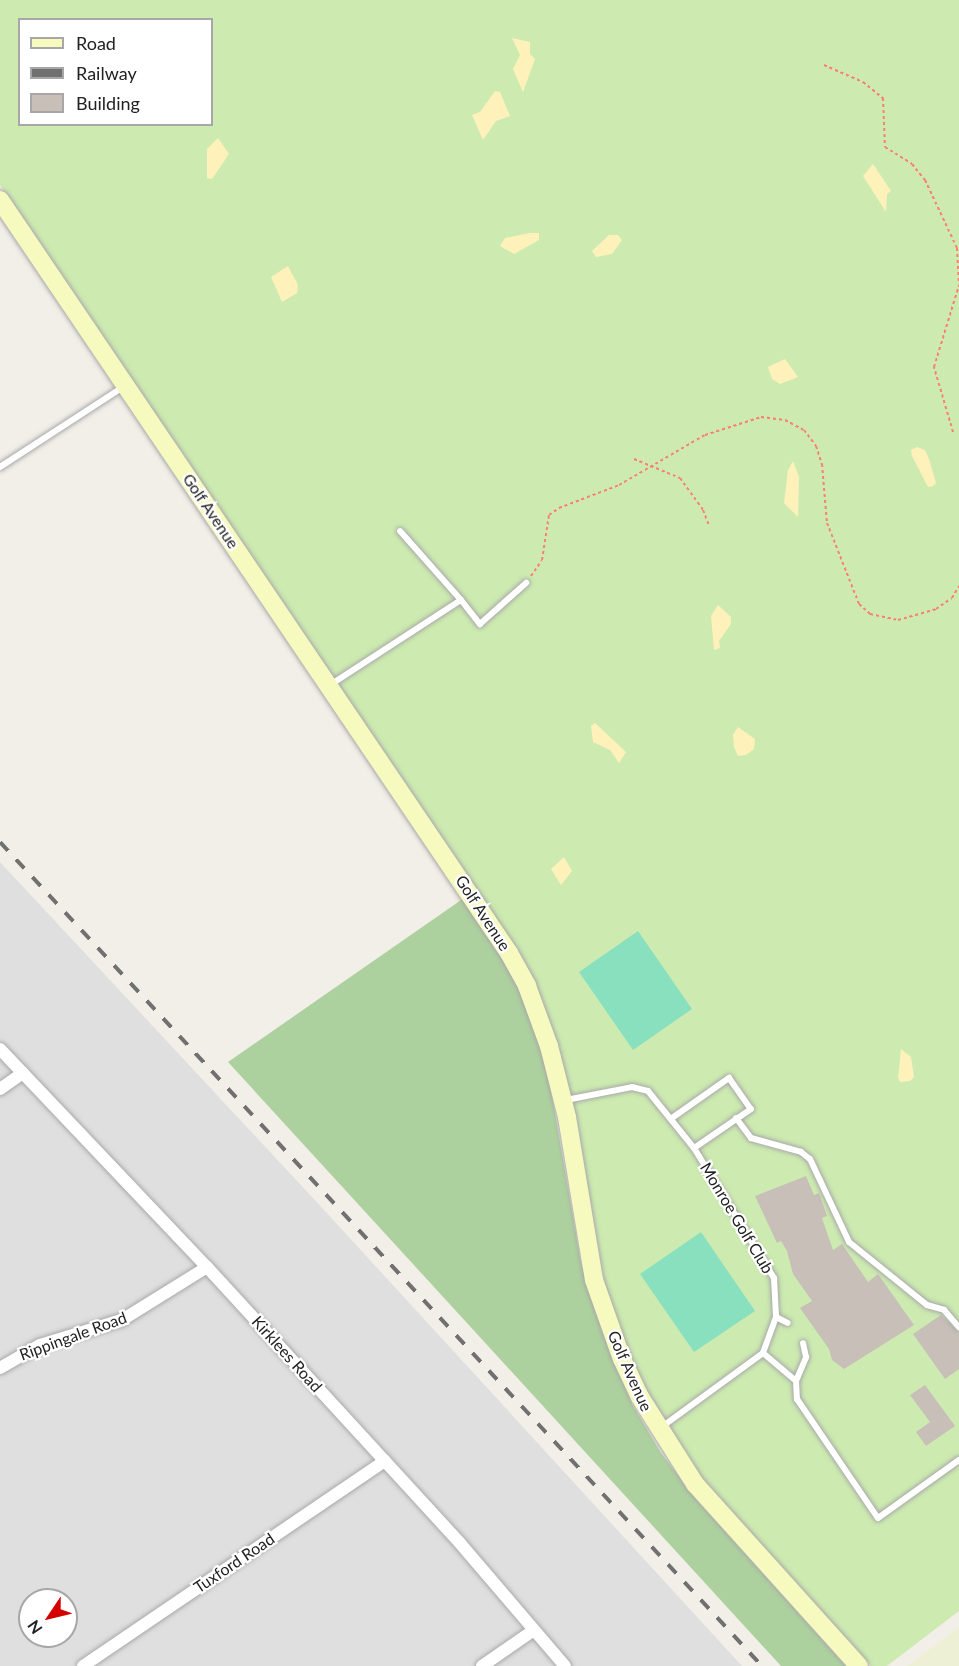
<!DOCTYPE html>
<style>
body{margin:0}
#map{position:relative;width:959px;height:1666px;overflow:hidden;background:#f2efe9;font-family:Lato,sans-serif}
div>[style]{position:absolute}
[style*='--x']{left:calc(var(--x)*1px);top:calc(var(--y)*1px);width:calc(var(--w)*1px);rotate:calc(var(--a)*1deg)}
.residential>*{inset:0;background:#e0dfdf}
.farmland>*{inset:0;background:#eef0d5}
.grass>*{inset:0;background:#cdebb0}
.forest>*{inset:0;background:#add19e}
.sand>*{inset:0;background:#fff1ba}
.pitch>*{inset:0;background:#88e0be}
.building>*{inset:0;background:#c7bfb8}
.path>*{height:2px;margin-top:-1px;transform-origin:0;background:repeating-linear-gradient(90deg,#fa8072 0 3px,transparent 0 6px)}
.roads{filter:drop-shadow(0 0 2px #a9a9a9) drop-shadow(0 0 2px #a9a9a9)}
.lane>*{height:6px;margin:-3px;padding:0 3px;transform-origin:3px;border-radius:3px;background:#fff}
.street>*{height:12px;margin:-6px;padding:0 6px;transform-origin:6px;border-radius:6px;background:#fff}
.secondary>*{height:18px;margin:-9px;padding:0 9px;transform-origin:9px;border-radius:9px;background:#f7fabf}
.rail>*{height:4px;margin-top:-2px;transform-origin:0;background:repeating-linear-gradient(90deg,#707070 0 12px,transparent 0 24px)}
span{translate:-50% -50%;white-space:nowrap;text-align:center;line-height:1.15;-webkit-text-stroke:4.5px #fff;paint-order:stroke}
.street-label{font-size:16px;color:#222}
.legend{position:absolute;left:18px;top:18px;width:195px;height:108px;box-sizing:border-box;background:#fff;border:2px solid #a7a7a7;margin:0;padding:8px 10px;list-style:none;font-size:18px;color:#222}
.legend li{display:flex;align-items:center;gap:12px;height:30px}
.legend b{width:30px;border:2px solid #a7a7a7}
.north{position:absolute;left:18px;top:1588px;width:60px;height:60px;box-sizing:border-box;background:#fff;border:2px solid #a7a7a7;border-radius:50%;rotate:235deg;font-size:16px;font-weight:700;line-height:24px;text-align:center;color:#222}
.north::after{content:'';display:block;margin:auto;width:21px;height:27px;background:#d40000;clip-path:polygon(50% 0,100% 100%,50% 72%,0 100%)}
</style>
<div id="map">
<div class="residential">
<div style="clip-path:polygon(evenodd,0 862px,325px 1211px,742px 1666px,0 1666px,0 862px,30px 1600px,66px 1600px,66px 1636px,30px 1636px,30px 1600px)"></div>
</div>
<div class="farmland">
<div style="clip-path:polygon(959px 1627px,959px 1666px,907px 1666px)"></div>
</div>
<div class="grass">
<div style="clip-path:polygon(evenodd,0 0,959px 0,959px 1611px,887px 1666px,871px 1666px,708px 1487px,680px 1448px,635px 1370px,606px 1292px,576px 1119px,481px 896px,0 185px,0 0,20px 20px,212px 20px,212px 124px,20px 124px,20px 20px)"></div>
</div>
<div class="forest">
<div style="clip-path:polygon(464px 898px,511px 972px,532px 1022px,549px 1079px,581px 1263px,609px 1351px,633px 1406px,661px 1453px,695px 1498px,846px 1666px,781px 1666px,228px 1062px)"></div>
</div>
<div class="sand">
<div style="clip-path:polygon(512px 38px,530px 42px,530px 54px,535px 59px,523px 92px,513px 69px,520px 55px)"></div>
<div style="clip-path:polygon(495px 91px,500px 92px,510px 116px,496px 121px,483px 140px,472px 115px,480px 112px)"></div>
<div style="clip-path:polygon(218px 138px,229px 154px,212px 179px,207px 178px,207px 149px)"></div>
<div style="clip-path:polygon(873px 164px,891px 191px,887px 194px,886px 212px,863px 176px)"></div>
<div style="clip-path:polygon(529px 233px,539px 233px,539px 240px,514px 254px,500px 246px,505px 238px)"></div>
<div style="clip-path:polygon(609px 235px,618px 235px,622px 240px,612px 254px,596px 257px,592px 251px)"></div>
<div style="clip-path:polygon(288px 266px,298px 285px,297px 293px,282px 302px,271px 277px)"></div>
<div style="clip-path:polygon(785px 359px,798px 377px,780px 384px,772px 379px,768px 367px)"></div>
<div style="clip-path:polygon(917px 447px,925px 450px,929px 459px,936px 483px,933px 486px,928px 487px,912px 456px,911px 450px)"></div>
<div style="clip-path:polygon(793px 461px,799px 477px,798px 517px,784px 503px,788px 470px)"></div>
<div style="clip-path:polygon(718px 605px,731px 617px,731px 624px,719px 641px,720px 648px,714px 650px,711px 616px)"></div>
<div style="clip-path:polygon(595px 723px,626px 752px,619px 763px,610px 750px,593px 742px,591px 726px)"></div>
<div style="clip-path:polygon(738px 727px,755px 739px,754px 749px,746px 755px,738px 756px,734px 747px,733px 735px)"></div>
<div style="clip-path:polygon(564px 857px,572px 871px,561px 885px,551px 869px)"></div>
<div style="clip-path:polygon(901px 1049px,911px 1057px,914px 1077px,910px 1081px,900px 1082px,898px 1078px)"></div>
</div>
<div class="pitch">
<div style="clip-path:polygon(638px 931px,692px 1009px,633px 1050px,579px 972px)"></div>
<div style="clip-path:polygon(701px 1232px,755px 1311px,694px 1352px,640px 1274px)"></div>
</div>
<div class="building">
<div style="clip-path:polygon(806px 1176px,814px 1195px,819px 1193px,827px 1216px,822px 1218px,833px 1250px,842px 1244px,868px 1282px,878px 1274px,914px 1325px,844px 1369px,832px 1360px,829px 1349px,800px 1308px,812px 1301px,793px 1274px,787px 1251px,781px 1241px,777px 1243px,755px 1196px)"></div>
<div style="clip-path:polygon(941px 1315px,959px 1332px,959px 1369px,945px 1379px,913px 1334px)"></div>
<div style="clip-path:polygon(925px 1385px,955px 1426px,926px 1446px,916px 1432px,930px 1422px,910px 1395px)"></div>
</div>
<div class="path">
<div style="--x:824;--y:65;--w:43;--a:23.6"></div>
<div style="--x:863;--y:82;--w:26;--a:39"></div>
<div style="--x:883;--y:98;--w:49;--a:87.7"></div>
<div style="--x:885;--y:147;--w:32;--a:32"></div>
<div style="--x:912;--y:164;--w:21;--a:51"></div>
<div style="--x:925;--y:180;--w:75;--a:64.8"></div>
<div style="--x:957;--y:248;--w:35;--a:87"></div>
<div style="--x:953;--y:432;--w:68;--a:-106.3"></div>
<div style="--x:934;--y:367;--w:86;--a:-73"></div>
<div style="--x:634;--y:459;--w:50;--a:22.4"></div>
<div style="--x:680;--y:478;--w:39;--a:54"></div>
<div style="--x:703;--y:510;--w:17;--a:69"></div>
<div style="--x:531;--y:576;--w:19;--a:-55"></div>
<div style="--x:542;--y:560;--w:46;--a:-81.2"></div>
<div style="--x:549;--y:515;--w:12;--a:-35"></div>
<div style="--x:559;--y:508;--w:64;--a:-21"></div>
<div style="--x:619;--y:485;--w:99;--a:-30.2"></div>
<div style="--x:705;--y:435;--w:59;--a:-17.8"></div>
<div style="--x:761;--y:417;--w:24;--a:7"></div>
<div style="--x:785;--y:420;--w:21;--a:28"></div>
<div style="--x:804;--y:430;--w:20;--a:53"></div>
<div style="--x:816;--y:446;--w:19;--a:72"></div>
<div style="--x:822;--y:464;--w:59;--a:85.2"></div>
<div style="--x:827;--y:523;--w:87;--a:68.4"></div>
<div style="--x:859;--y:604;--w:15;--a:42"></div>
<div style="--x:870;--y:614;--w:29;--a:12"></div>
<div style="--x:898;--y:620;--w:40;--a:-16"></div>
<div style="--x:936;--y:609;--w:19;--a:-35"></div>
<div style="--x:952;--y:598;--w:14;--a:-60"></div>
</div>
<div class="roads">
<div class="lane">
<div style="--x:0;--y:467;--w:147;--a:-33"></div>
<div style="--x:461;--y:600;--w:31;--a:52"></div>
<div style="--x:480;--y:624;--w:62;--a:-41.7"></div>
<div style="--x:330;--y:685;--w:156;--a:-33"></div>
<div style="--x:461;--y:600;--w:92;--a:-131.5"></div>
<div style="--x:566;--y:1100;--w:67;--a:-11.1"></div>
<div style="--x:632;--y:1087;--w:16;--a:14"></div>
<div style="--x:648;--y:1091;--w:73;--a:51.1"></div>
<div style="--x:694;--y:1148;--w:153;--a:58.4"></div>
<div style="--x:774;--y:1278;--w:39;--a:87"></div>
<div style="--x:776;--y:1317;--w:38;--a:110"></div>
<div style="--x:763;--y:1353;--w:127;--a:143.9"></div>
<div style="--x:672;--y:1118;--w:70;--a:-35.1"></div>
<div style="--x:729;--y:1078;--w:38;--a:55"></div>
<div style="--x:751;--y:1109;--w:69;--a:145.6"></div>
<div style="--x:736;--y:1118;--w:25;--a:53"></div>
<div style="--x:751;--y:1138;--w:52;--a:15.6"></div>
<div style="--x:801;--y:1152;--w:11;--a:38"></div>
<div style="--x:810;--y:1159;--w:92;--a:64.8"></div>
<div style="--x:849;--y:1242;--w:100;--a:38.9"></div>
<div style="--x:927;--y:1305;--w:18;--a:16"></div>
<div style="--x:944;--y:1310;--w:23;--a:49"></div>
<div style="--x:776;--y:1317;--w:13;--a:27"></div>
<div style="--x:763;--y:1353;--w:43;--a:40.3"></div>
<div style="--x:796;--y:1381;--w:18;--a:87"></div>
<div style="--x:797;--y:1399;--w:144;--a:55.8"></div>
<div style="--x:878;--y:1518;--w:100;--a:-35.6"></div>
<div style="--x:796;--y:1381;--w:26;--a:-67"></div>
<div style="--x:806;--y:1357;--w:14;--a:-102"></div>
</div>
<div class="street">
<div style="--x:0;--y:1049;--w:301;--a:46.5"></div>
<div style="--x:207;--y:1267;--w:373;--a:47.5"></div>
<div style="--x:459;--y:1542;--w:163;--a:49.5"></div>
<div style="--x:0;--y:1089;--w:28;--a:-35"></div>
<div style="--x:0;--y:1368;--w:46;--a:-29.9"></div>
<div style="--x:40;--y:1345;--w:86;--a:-17"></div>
<div style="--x:122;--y:1320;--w:100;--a:-31.9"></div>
<div style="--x:83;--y:1666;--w:365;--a:-34.2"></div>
<div style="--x:482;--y:1666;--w:63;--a:-34.7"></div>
</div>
<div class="secondary">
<div style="--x:0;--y:200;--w:909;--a:55.94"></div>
<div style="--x:509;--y:953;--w:38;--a:61"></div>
<div style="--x:527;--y:986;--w:64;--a:69.9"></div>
<div style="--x:549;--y:1046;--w:73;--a:75.8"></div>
<div style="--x:567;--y:1117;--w:165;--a:80.6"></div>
<div style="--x:594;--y:1280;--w:84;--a:70.5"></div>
<div style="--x:622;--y:1359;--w:42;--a:64.7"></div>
<div style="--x:640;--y:1397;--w:103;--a:57.7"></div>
<div style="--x:695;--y:1484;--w:245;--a:48"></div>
</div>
</div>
<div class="rail">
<div style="--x:0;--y:842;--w:1122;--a:47.24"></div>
</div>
<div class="street-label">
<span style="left:211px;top:511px;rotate:56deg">Golf Avenue</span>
<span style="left:483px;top:913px;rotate:57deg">Golf Avenue</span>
<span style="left:737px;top:1218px;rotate:59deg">Monroe Golf Club</span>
<span style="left:73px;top:1336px;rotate:-20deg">Rippingale Road</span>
<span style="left:287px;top:1354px;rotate:48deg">Kirklees Road</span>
<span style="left:630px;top:1371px;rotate:66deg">Golf Avenue</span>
<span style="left:234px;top:1563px;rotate:-34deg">Tuxford Road</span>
</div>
<ul class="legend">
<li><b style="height:8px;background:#f7fabf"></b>Road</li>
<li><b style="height:8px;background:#707070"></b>Railway</li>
<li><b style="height:16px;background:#c7bfb8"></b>Building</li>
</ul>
<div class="north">N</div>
</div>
